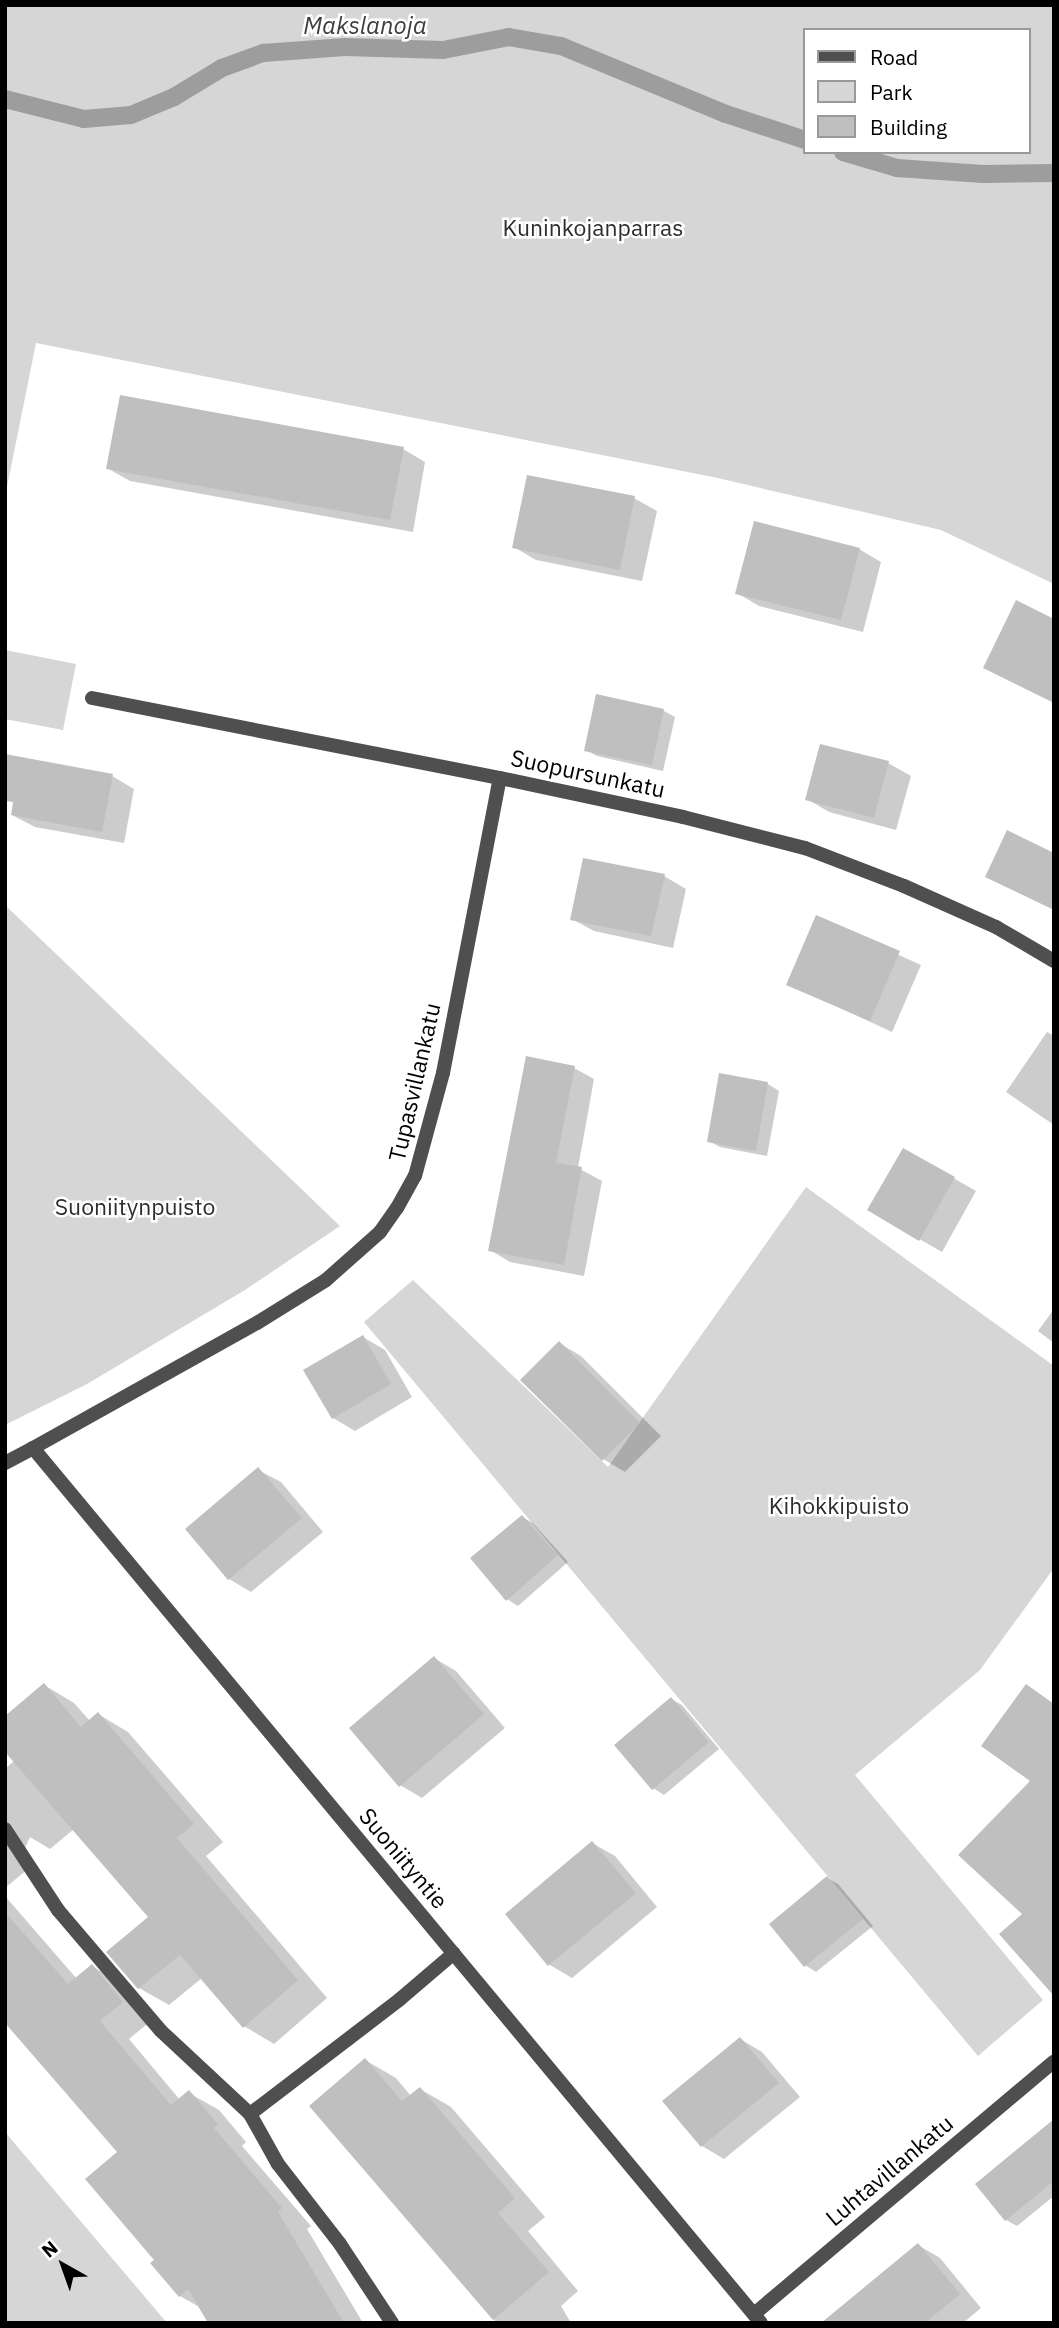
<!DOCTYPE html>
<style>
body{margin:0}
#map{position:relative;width:1059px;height:2328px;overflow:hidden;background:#fff;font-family:"IBM Plex Sans",sans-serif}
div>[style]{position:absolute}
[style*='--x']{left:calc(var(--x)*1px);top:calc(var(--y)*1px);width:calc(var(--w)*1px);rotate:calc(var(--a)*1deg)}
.green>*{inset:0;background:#d6d6d6}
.shadow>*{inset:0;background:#0003}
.stream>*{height:18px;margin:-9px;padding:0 9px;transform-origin:9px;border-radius:9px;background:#9d9d9d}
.building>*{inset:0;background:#bfbfbf}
.service>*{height:14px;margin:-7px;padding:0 7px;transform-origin:7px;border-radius:7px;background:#4f4f4f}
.minor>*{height:14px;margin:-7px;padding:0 7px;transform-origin:7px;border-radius:7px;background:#4f4f4f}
span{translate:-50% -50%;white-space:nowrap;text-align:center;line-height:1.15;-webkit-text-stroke:5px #fff;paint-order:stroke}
.park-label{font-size:23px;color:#2d2d2d}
.street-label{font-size:23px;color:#000}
.water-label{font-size:24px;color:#3e3e3e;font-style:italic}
.frame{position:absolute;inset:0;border:7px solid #000;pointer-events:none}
.legend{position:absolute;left:803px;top:28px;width:228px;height:126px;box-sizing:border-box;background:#fff;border:2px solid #999;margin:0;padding:9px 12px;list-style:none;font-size:21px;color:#000}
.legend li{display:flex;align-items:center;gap:14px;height:35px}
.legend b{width:35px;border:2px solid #999}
.north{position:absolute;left:28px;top:2230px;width:70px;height:70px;-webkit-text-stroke:5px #fff;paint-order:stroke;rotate:320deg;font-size:19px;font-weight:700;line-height:28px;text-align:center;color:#000}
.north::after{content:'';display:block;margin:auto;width:24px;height:32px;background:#000;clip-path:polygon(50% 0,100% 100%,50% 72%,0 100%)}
</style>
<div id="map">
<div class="green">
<div style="clip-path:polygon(evenodd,5px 5px,1054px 5px,1054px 584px,941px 530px,713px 477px,36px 343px,5px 497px,5px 5px,805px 30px,1029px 30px,1029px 152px,805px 152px,805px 30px)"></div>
<div style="clip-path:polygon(5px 650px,76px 664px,63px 730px,5px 719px)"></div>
<div style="clip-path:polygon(5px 905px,340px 1226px,245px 1290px,87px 1384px,5px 1425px)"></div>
<div style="clip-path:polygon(806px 1187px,1054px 1366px,1054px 1568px,980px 1670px,855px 1775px,1043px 2000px,978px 2056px,364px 1322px,413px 1280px,608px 1467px)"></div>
<div style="clip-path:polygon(5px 2132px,167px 2323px,5px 2323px)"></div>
</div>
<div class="shadow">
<div style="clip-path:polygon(403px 449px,425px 462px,413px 532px,130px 481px,107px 468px)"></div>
<div style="clip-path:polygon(634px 498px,657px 511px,642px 581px,536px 560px,514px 547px)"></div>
<div style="clip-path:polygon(859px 549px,881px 562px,863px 632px,759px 606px,737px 593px)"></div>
<div style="clip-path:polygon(598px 697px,664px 711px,675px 717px,663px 771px,597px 756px,586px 750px)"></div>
<div style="clip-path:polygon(888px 763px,911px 776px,896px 830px,829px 812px,807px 799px)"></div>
<div style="clip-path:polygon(112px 776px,134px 789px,124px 843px,35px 827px,12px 815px)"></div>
<div style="clip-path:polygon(664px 876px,686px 889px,673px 948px,594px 931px,572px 919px)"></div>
<div style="clip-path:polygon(817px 918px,921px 965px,892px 1032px,788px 984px)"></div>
<div style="clip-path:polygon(1047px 1032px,1054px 1036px,1054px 1125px,1006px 1092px)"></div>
<div style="clip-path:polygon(574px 1068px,594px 1079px,578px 1168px,602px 1181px,584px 1276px,510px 1262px,490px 1250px)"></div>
<div style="clip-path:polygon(721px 1075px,768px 1084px,779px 1091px,767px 1156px,720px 1147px,709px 1141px)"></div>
<div style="clip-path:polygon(904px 1150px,976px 1191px,942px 1252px,869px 1210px)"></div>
<div style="clip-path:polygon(1054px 1309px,1054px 1343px,1038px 1331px)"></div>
<div style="clip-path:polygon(363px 1337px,385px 1350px,412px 1397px,355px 1431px,333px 1418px)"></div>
<div style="clip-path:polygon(559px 1343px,581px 1356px,661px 1436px,625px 1472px,603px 1459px)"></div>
<div style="clip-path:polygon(258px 1470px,281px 1482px,323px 1532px,251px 1592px,229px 1579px,203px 1548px)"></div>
<div style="clip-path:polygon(522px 1517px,533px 1523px,568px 1562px,518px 1606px,507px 1599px)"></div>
<div style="clip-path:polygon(434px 1658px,456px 1671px,505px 1728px,422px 1798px,400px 1785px)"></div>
<div style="clip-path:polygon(44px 1685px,74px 1703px,90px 1721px,98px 1714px,128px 1732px,223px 1842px,206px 1856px,327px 1998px,274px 2044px,244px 2026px,202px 1978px,169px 2005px,139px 1988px,109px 1952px,150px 1917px,74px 1829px,50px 1849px,30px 1837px,25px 1848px,34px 1864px,5px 1888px,5px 1769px,15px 1760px)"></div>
<div style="clip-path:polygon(671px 1699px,682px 1705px,719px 1749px,664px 1795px,653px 1788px)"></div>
<div style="clip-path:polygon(592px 1843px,615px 1856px,657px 1907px,572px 1978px,550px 1965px,507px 1914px)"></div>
<div style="clip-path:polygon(827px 1878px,838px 1884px,873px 1926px,816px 1972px,805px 1965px)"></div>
<div style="clip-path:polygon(5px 1896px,77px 1979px,92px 1966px,122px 1984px,152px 2020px,129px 2039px,180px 2100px,189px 2093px,219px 2110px,246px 2142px,242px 2146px,311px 2226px,307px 2229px,363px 2323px,210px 2323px,201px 2308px,180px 2296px,157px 2260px,119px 2152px,5px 2020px)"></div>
<div style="clip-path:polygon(740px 2039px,762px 2052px,800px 2097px,724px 2159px,702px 2146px)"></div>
<div style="clip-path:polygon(365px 2060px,396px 2078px,411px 2096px,420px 2089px,451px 2107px,545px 2217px,528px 2231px,578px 2291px,561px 2306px,571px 2323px,497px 2323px,311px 2106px)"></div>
<div style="clip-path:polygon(1054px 2139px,1054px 2196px,1017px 2226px,1006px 2220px)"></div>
<div style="clip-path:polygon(918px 2245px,940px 2258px,981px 2308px,963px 2323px,851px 2323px)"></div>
</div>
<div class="stream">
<div style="--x:5;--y:99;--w:81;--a:14.2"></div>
<div style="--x:84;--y:119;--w:47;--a:-4.9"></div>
<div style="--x:131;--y:115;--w:47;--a:-22.7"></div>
<div style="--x:174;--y:97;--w:56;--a:-31.1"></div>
<div style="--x:222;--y:68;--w:44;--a:-20.1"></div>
<div style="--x:263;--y:53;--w:82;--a:-4.2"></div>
<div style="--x:345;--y:47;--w:98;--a:1.8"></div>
<div style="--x:443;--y:50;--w:67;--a:-11.1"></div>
<div style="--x:509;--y:37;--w:53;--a:9.8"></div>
<div style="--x:561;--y:46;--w:178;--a:22.4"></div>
<div style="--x:726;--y:114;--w:83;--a:18.2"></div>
<div style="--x:843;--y:152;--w:56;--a:16.5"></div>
<div style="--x:897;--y:168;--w:86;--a:4"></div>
<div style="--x:983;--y:174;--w:71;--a:-0.8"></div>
</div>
<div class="building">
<div style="clip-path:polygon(120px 395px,404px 447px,390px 520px,106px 469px)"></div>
<div style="clip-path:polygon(527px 475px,635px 496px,620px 570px,512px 548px)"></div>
<div style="clip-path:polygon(754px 521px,860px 548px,841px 620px,735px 594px)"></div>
<div style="clip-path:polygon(1016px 600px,1054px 619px,1054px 703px,983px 668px)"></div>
<div style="clip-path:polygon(596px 694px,664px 709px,652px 765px,584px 751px)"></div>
<div style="clip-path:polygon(820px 744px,889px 761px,874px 818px,805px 800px)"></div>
<div style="clip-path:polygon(5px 754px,113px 774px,102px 832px,11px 815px,13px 802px,5px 801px)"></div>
<div style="clip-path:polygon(1007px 830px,1054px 853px,1054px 910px,985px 877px)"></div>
<div style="clip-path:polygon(583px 858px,665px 874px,651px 936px,570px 920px)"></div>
<div style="clip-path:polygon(816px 915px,900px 951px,870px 1021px,786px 985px)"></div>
<div style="clip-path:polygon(526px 1056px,575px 1066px,556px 1163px,582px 1167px,564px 1265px,488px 1251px)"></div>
<div style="clip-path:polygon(719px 1073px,768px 1082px,756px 1151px,707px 1142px)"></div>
<div style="clip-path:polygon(903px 1148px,955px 1177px,919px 1241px,867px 1210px)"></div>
<div style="clip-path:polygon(363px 1335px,391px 1384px,332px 1419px,303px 1370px)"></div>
<div style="clip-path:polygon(559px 1341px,640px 1423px,602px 1461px,520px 1380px)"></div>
<div style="clip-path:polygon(258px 1467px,302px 1518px,228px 1580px,185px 1529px)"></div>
<div style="clip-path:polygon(522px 1515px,558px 1555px,506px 1601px,470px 1558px)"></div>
<div style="clip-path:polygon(434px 1656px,484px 1714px,399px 1787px,349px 1728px)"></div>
<div style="clip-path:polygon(44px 1683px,81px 1727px,98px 1712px,194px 1824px,177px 1838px,298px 1980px,243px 2028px,180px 1955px,138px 1989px,106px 1952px,148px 1917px,5px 1752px,5px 1716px)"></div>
<div style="clip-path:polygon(1026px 1684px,1054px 1704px,1054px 1996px,999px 1934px,1022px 1914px,958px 1855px,1030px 1781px,981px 1746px)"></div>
<div style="clip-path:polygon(671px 1697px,709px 1742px,652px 1790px,614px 1745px)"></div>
<div style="clip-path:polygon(592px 1841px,636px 1893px,548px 1966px,505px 1914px)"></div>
<div style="clip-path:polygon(827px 1876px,863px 1919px,804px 1967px,769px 1924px)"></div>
<div style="clip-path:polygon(5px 1912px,68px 1984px,92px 1964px,123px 2002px,100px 2021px,171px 2105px,189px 2090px,218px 2124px,214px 2128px,282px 2208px,278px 2212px,344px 2323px,208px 2323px,188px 2289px,179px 2297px,150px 2263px,154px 2260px,85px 2179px,117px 2152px,5px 2023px)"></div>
<div style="clip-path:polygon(740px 2037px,779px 2083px,701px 2147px,662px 2101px)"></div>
<div style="clip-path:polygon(365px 2058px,402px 2101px,420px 2087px,515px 2198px,498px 2213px,549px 2272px,493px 2320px,309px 2106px)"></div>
<div style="clip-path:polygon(1054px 2119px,1054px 2181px,1005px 2221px,975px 2184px)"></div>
<div style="clip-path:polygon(918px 2243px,960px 2294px,925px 2323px,821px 2323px)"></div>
</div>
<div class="service">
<div style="--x:5;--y:1829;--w:97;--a:56.8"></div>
<div style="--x:58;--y:1910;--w:159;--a:49.6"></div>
<div style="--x:161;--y:2031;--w:122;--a:43"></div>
<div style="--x:250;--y:2114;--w:57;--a:60.8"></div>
<div style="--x:278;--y:2164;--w:101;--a:52.2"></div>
<div style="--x:340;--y:2244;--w:95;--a:56.6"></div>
<div style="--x:250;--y:2114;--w:188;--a:-37.4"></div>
<div style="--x:399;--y:2000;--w:72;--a:-40.5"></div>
</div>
<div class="minor">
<div style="--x:92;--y:698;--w:416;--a:11.1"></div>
<div style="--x:500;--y:778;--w:187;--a:12"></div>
<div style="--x:683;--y:817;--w:126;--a:14.3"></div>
<div style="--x:805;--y:848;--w:106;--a:21"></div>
<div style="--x:904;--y:886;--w:101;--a:24"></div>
<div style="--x:996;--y:927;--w:67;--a:30.4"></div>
<div style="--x:33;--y:1448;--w:257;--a:-29.2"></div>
<div style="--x:257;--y:1323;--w:81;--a:-31.9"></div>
<div style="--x:326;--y:1280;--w:72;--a:-41.6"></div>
<div style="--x:380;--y:1232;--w:29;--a:-55"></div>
<div style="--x:397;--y:1208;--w:37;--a:-61"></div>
<div style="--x:415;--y:1176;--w:107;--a:-74.8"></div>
<div style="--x:443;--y:1073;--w:300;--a:-79.1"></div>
<div style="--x:5;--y:1463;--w:32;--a:-28"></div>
<div style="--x:33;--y:1448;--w:1138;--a:50.24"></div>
<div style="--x:754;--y:2314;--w:392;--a:-40.1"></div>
</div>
<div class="park-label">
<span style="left:593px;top:227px">Kuninkojanparras</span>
<span style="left:135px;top:1206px">Suoniitynpuisto</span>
<span style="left:839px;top:1505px">Kihokkipuisto</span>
</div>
<div class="street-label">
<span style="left:588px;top:773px;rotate:12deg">Suopursunkatu</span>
<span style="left:414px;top:1082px;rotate:-77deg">Tupasvillankatu</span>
<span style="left:404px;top:1858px;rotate:50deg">Suoniityntie</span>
<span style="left:889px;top:2170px;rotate:-40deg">Luhtavillankatu</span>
</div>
<div class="water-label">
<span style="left:365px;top:26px">Makslanoja</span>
</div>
<div class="frame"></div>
<ul class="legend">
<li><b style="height:9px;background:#4f4f4f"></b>Road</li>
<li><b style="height:19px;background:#d6d6d6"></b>Park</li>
<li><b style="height:19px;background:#bfbfbf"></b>Building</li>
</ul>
<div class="north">N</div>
</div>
